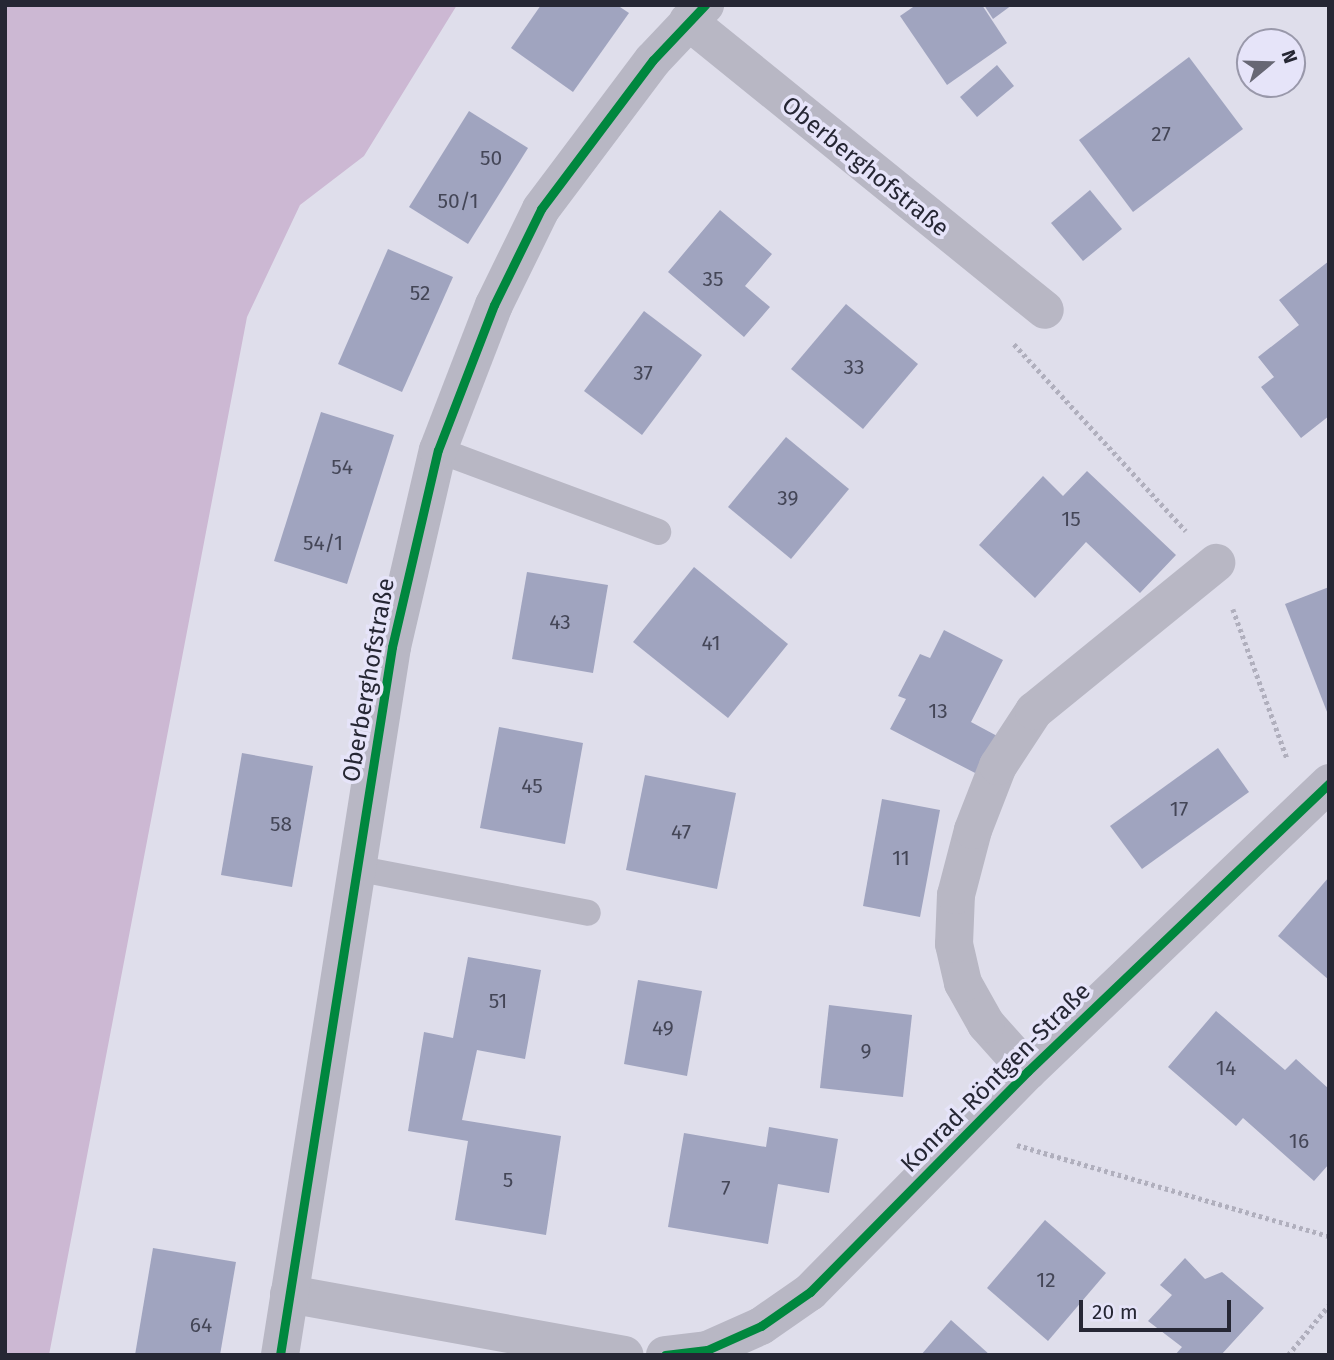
<!DOCTYPE html>
<meta charset="utf-8">
<style>
body{margin:0}
#map{position:relative;width:1334px;height:1360px;overflow:hidden;background:#dfdeeb;font-family:"Fira Sans",sans-serif}
div>[style]{position:absolute}
[style*='--x']{left:calc(var(--x)*1px);top:calc(var(--y)*1px);width:calc(var(--w)*1px);rotate:calc(var(--a)*1deg)}
.green>*{inset:0;background:#ccb8d3}
.building>*{inset:0;background:#a0a4bf}
.path>*{height:4.5px;margin-top:-2.25px;transform-origin:0;background:repeating-linear-gradient(90deg,#b0afbd 0 3.5px,transparent 0 7px)}
.service>*{height:26px;margin:-13px;padding:0 13px;transform-origin:13px;border-radius:13px;background:#b8b7c4}
.minor>*{height:38px;margin:-19px;padding:0 19px;transform-origin:19px;border-radius:19px;background:#b8b7c4}
.cycleway>*{height:9px;margin:-4.5px;padding:0 4.5px;transform-origin:4.5px;border-radius:4.5px;background:#00873e}
span{translate:-50% -50%;white-space:nowrap;text-align:center;line-height:1.15;-webkit-text-stroke:7px #e6e4f9;paint-order:stroke}
.number-label{font-size:21px;color:#444657}
.number-label span{-webkit-text-stroke-width:0}
.street-label{font-size:24px;color:#262734}
.frame{position:absolute;inset:0;border:7px solid #262734;pointer-events:none}
.north{position:absolute;left:1236px;top:28px;width:70px;height:70px;box-sizing:border-box;background:#e6e4f9;border:2px solid #9998aa;border-radius:50%;rotate:71deg;font-size:19px;font-weight:700;line-height:28px;text-align:center;color:#262734}
.north::after{content:'';display:block;margin:auto;width:24px;height:32px;background:#676774;clip-path:polygon(50% 0,100% 100%,50% 72%,0 100%)}
.scale{position:absolute;left:1079px;top:1300px;width:152px;height:32px;box-sizing:border-box;border:4px solid #262734;border-top:0;padding-left:9px;font-size:21px;line-height:24px;white-space:nowrap;color:#262734;-webkit-text-stroke:5px #e6e4f9;paint-order:stroke}
</style>
<div id="map">
<div class="green">
<div style="clip-path:polygon(5px 5px,457px 5px,364px 156px,300px 205px,247px 317px,49px 1355px,5px 1355px)"></div>
</div>
<div class="building">
<div style="clip-path:polygon(541px 5px,617px 5px,629px 13px,573px 92px,511px 48px)"></div>
<div style="clip-path:polygon(916px 5px,982px 5px,1007px 43px,947px 85px,900px 16px)"></div>
<div style="clip-path:polygon(984px 5px,1012px 5px,993px 19px)"></div>
<div style="clip-path:polygon(1189px 57px,1243px 129px,1133px 212px,1079px 140px)"></div>
<div style="clip-path:polygon(997px 65px,1014px 86px,977px 117px,960px 97px)"></div>
<div style="clip-path:polygon(469px 111px,528px 148px,468px 244px,409px 207px)"></div>
<div style="clip-path:polygon(1090px 190px,1122px 229px,1083px 261px,1051px 223px)"></div>
<div style="clip-path:polygon(720px 210px,772px 254px,745px 286px,770px 307px,744px 337px,668px 272px)"></div>
<div style="clip-path:polygon(388px 249px,453px 277px,402px 392px,338px 364px)"></div>
<div style="clip-path:polygon(1329px 261px,1329px 416px,1301px 438px,1261px 387px,1274px 377px,1258px 357px,1299px 325px,1279px 300px)"></div>
<div style="clip-path:polygon(846px 304px,918px 364px,863px 429px,791px 369px)"></div>
<div style="clip-path:polygon(644px 311px,702px 355px,642px 435px,584px 391px)"></div>
<div style="clip-path:polygon(321px 412px,394px 435px,347px 584px,274px 561px)"></div>
<div style="clip-path:polygon(786px 437px,849px 489px,791px 559px,728px 507px)"></div>
<div style="clip-path:polygon(1087px 471px,1176px 555px,1140px 593px,1086px 542px,1035px 598px,979px 545px,1043px 476px,1063px 496px)"></div>
<div style="clip-path:polygon(694px 567px,788px 644px,728px 718px,633px 642px)"></div>
<div style="clip-path:polygon(527px 572px,608px 585px,593px 673px,512px 659px)"></div>
<div style="clip-path:polygon(1329px 587px,1329px 717px,1285px 604px)"></div>
<div style="clip-path:polygon(944px 630px,1003px 660px,971px 722px,999px 737px,979px 775px,890px 729px,906px 699px,898px 696px,920px 654px,930px 658px)"></div>
<div style="clip-path:polygon(499px 727px,583px 743px,565px 844px,480px 828px)"></div>
<div style="clip-path:polygon(1218px 748px,1249px 792px,1142px 869px,1110px 826px)"></div>
<div style="clip-path:polygon(242px 753px,313px 766px,292px 887px,221px 875px)"></div>
<div style="clip-path:polygon(645px 775px,736px 793px,717px 889px,626px 870px)"></div>
<div style="clip-path:polygon(882px 799px,940px 810px,920px 917px,863px 906px)"></div>
<div style="clip-path:polygon(1329px 877px,1329px 980px,1278px 936px)"></div>
<div style="clip-path:polygon(468px 957px,541px 970px,525px 1059px,477px 1050px,462px 1120px,561px 1136px,546px 1235px,455px 1220px,468px 1141px,408px 1131px,424px 1032px,453px 1038px)"></div>
<div style="clip-path:polygon(638px 980px,702px 991px,687px 1076px,624px 1064px)"></div>
<div style="clip-path:polygon(829px 1005px,912px 1015px,903px 1097px,820px 1088px)"></div>
<div style="clip-path:polygon(1216px 1011px,1285px 1070px,1296px 1059px,1329px 1089px,1329px 1164px,1314px 1181px,1243px 1118px,1236px 1126px,1168px 1067px)"></div>
<div style="clip-path:polygon(769px 1127px,838px 1139px,829px 1193px,778px 1184px,768px 1244px,668px 1227px,684px 1133px,766px 1147px)"></div>
<div style="clip-path:polygon(1045px 1220px,1106px 1273px,1048px 1341px,987px 1288px)"></div>
<div style="clip-path:polygon(153px 1248px,236px 1262px,220px 1355px,135px 1355px)"></div>
<div style="clip-path:polygon(1185px 1258px,1205px 1279px,1222px 1272px,1264px 1308px,1221px 1355px,1175px 1355px,1182px 1347px,1148px 1321px,1172px 1295px,1160px 1285px)"></div>
<div style="clip-path:polygon(951px 1320px,990px 1355px,921px 1355px)"></div>
</div>
<div class="path">
<div style="--x:1014;--y:344;--w:254;--a:47.4"></div>
<div style="--x:1233;--y:609;--w:158;--a:70.1"></div>
<div style="--x:1017;--y:1145;--w:325;--a:16.3"></div>
<div style="--x:1288;--y:1355;--w:65;--a:-50.6"></div>
</div>
<div class="service">
<div style="--x:438;--y:450;--w:235;--a:20.4"></div>
<div style="--x:355;--y:868;--w:237;--a:10.9"></div>
</div>
<div class="minor">
<div style="--x:688;--y:21;--w:459;--a:39"></div>
<div style="--x:1028;--y:1071;--w:63;--a:-131.8"></div>
<div style="--x:986;--y:1024;--w:47;--a:-119.3"></div>
<div style="--x:963;--y:983;--w:40;--a:-103"></div>
<div style="--x:954;--y:944;--w:49;--a:-87.7"></div>
<div style="--x:956;--y:895;--w:67;--a:-75.3"></div>
<div style="--x:973;--y:830;--w:69;--a:-68.7"></div>
<div style="--x:998;--y:766;--w:66;--a:-56.8"></div>
<div style="--x:1034;--y:711;--w:235;--a:-39.1"></div>
<div style="--x:289;--y:1294;--w:341;--a:10.3"></div>
<div style="--x:280;--y:1355;--w:717;--a:-81.01"></div>
<div style="--x:392;--y:647;--w:202;--a:-76.9"></div>
<div style="--x:438;--y:450;--w:155;--a:-68.9"></div>
<div style="--x:494;--y:305;--w:107;--a:-63.9"></div>
<div style="--x:541;--y:209;--w:186;--a:-53.1"></div>
<div style="--x:653;--y:60;--w:76;--a:-46.6"></div>
<div style="--x:665;--y:1355;--w:42;--a:-6.8"></div>
<div style="--x:707;--y:1350;--w:59;--a:-24"></div>
<div style="--x:761;--y:1326;--w:60;--a:-34.8"></div>
<div style="--x:810;--y:1292;--w:310;--a:-45.4"></div>
<div style="--x:1028;--y:1071;--w:417;--a:-43.7"></div>
</div>
<div class="cycleway">
<div style="--x:280;--y:1355;--w:717;--a:-81.01"></div>
<div style="--x:392;--y:647;--w:202;--a:-76.9"></div>
<div style="--x:438;--y:450;--w:155;--a:-68.9"></div>
<div style="--x:494;--y:305;--w:107;--a:-63.9"></div>
<div style="--x:541;--y:209;--w:186;--a:-53.1"></div>
<div style="--x:653;--y:60;--w:76;--a:-46.6"></div>
<div style="--x:665;--y:1355;--w:42;--a:-6.8"></div>
<div style="--x:707;--y:1350;--w:59;--a:-24"></div>
<div style="--x:761;--y:1326;--w:60;--a:-34.8"></div>
<div style="--x:810;--y:1292;--w:310;--a:-45.4"></div>
<div style="--x:1028;--y:1071;--w:417;--a:-43.7"></div>
</div>
<div class="number-label">
<span style="left:1161px;top:134px">27</span>
<span style="left:491px;top:158px">50</span>
<span style="left:458px;top:201px">50/1</span>
<span style="left:713px;top:279px">35</span>
<span style="left:420px;top:293px">52</span>
<span style="left:854px;top:367px">33</span>
<span style="left:643px;top:373px">37</span>
<span style="left:342px;top:467px">54</span>
<span style="left:788px;top:498px">39</span>
<span style="left:1071px;top:519px">15</span>
<span style="left:323px;top:543px">54/1</span>
<span style="left:560px;top:622px">43</span>
<span style="left:711px;top:643px">41</span>
<span style="left:938px;top:711px">13</span>
<span style="left:532px;top:786px">45</span>
<span style="left:1179px;top:809px">17</span>
<span style="left:281px;top:824px">58</span>
<span style="left:681px;top:832px">47</span>
<span style="left:901px;top:858px">11</span>
<span style="left:498px;top:1001px">51</span>
<span style="left:663px;top:1028px">49</span>
<span style="left:866px;top:1051px">9</span>
<span style="left:1226px;top:1068px">14</span>
<span style="left:1299px;top:1141px">16</span>
<span style="left:508px;top:1180px">5</span>
<span style="left:726px;top:1188px">7</span>
<span style="left:1046px;top:1280px">12</span>
<span style="left:201px;top:1325px">64</span>
</div>
<div class="street-label">
<span style="left:865px;top:167px;rotate:39deg">Oberberghofstraße</span>
<span style="left:369px;top:680px;rotate:-80deg">Oberberghofstraße</span>
<span style="left:996px;top:1078px;rotate:-45deg">Konrad-Röntgen-Straße</span>
</div>
<div class="frame"></div>
<div class="north">N</div>
<div class="scale">20 m</div>
</div>
